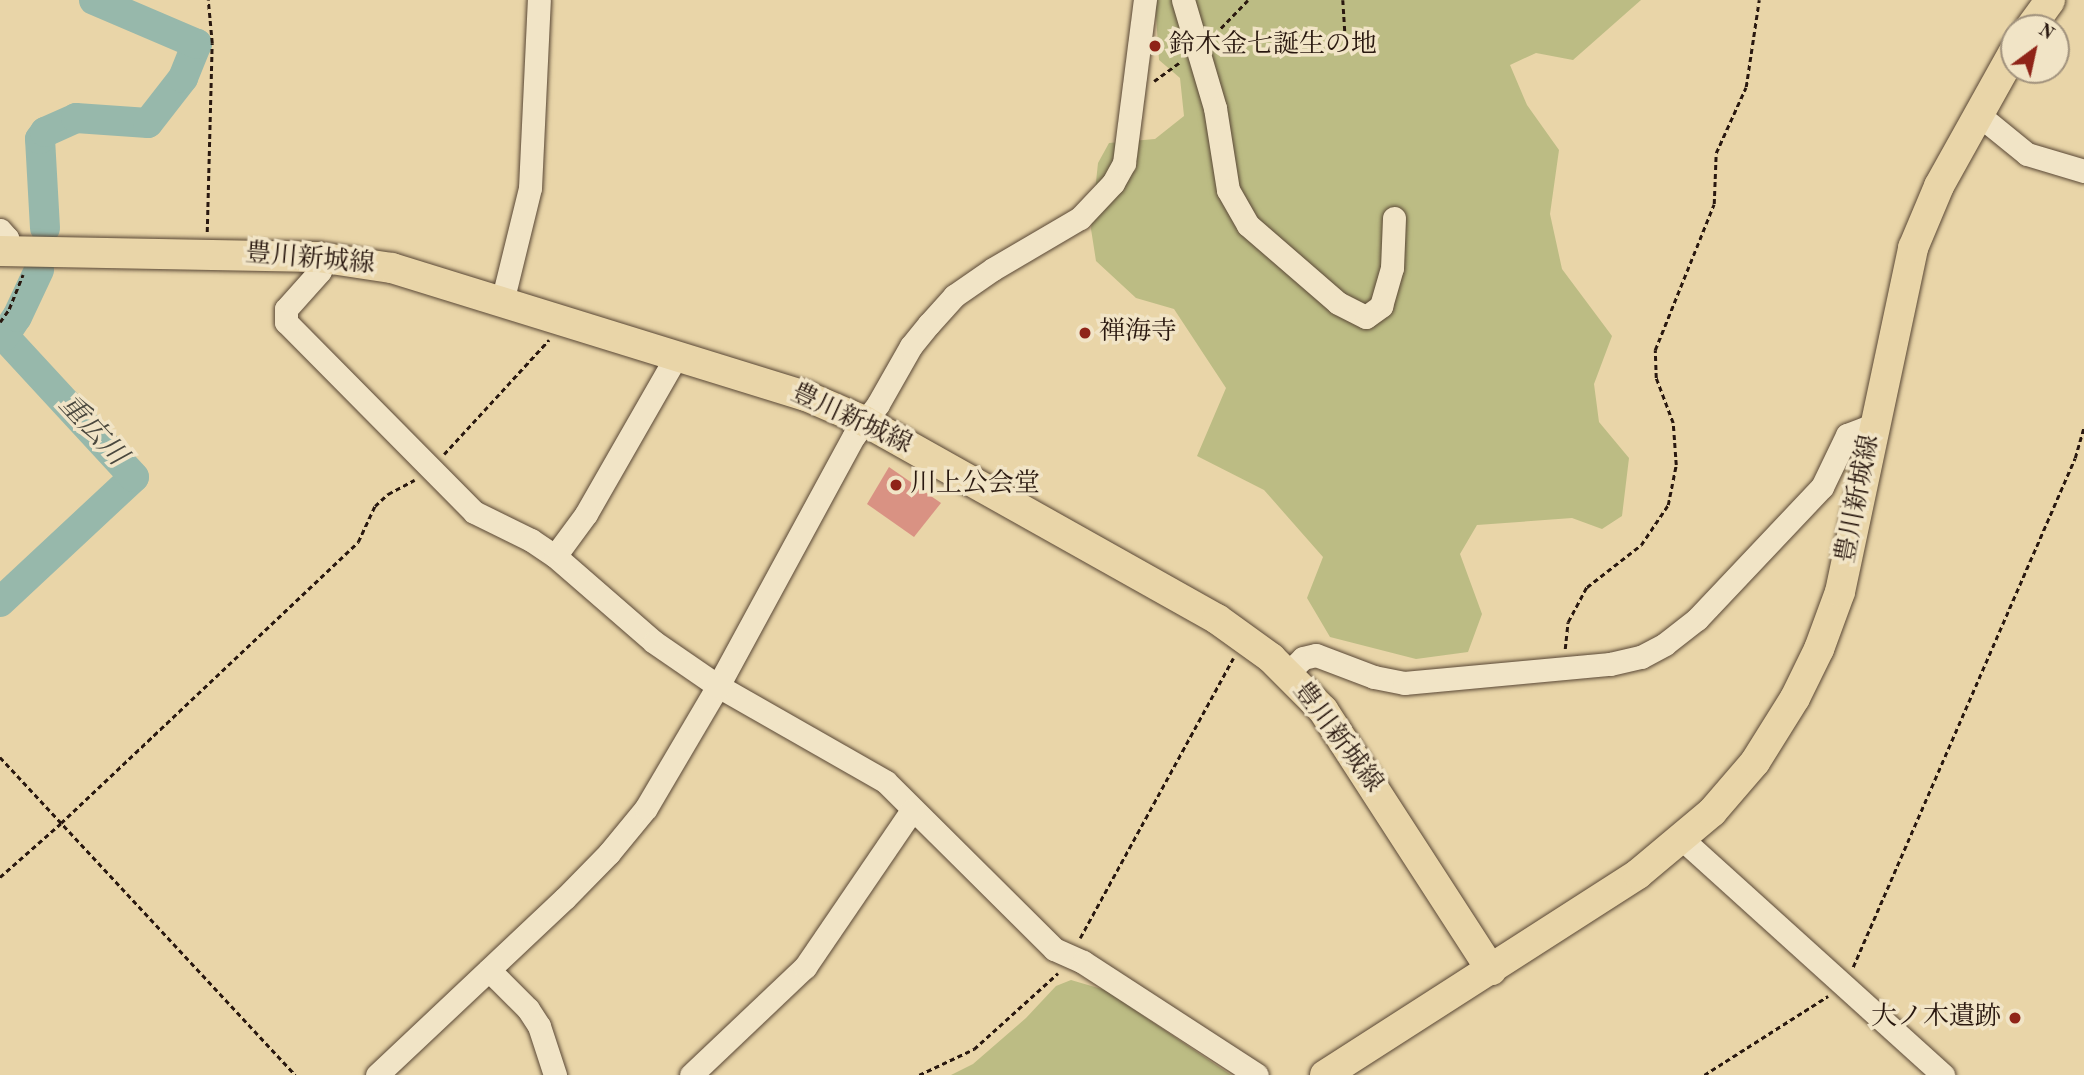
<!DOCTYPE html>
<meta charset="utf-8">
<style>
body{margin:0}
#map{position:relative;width:2084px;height:1075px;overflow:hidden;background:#e9d5a8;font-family:"Old Standard TT","Noto Serif JP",serif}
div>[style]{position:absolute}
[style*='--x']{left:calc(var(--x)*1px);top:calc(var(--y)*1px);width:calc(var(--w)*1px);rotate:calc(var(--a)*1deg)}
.green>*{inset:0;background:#bcbc84}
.river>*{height:30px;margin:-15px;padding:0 15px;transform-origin:15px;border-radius:15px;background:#97b8ab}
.building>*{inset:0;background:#d99283}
.path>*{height:2.5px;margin-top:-1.25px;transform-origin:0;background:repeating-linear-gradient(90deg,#29180f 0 5px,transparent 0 8.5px)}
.roads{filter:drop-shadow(0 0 2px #594735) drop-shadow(0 0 2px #594735)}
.minor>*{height:23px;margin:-11.5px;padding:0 11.5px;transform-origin:11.5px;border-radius:11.5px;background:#f1e4c6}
.major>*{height:30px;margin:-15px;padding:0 15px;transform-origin:15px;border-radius:15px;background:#e9d5a8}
.dots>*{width:19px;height:19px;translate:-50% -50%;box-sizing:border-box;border:4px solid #f1e4c6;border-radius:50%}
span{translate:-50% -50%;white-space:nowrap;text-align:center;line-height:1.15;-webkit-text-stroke:7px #f1e4c6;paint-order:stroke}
.poi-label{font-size:26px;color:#29180f}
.left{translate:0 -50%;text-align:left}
.right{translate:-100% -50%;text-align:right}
.street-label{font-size:26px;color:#29180f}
.water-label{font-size:28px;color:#4a483e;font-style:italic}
.north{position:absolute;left:2000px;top:14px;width:70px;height:70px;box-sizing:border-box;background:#f1e4c6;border:2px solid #a1927d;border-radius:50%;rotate:33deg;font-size:19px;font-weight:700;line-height:28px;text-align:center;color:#29180f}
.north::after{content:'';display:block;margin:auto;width:24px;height:32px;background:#8f2418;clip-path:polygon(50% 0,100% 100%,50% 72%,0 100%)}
</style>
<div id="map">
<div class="green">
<div style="clip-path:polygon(1155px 0,1641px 0,1573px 60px,1536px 53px,1510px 65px,1527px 105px,1559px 150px,1550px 214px,1562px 269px,1612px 336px,1594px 384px,1599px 422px,1629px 458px,1622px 516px,1602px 529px,1572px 518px,1477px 525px,1460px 554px,1482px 614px,1468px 652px,1416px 659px,1330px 637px,1307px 598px,1323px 557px,1264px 490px,1197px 456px,1226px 388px,1174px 309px,1136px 298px,1096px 261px,1091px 229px,1098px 163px,1109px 143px,1155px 139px,1184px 116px,1180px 78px,1159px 60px)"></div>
<div style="clip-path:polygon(1071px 980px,1105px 990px,1231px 1075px,951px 1075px,973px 1064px,1026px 1018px,1056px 986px)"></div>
</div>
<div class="river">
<div style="--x:45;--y:228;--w:89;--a:-93.2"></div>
<div style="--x:40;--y:139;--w:9;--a:-54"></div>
<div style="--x:45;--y:132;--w:34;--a:-24"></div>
<div style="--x:76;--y:118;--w:72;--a:4"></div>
<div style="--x:148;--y:123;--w:57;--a:-52.1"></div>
<div style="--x:183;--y:78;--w:37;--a:-68"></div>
<div style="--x:197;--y:44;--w:112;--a:-156.9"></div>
<div style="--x:0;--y:602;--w:183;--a:-43"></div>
<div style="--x:134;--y:477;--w:192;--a:-132.7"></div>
<div style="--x:4;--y:336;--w:23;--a:-56"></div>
<div style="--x:17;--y:317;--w:52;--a:-64.9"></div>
</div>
<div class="building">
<div style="clip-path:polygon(889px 467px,941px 503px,914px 537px,867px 504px)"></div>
</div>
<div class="path">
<div style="--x:1343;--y:0;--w:48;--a:86.4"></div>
<div style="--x:1215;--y:34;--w:47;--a:-45.9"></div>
<div style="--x:1154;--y:81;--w:32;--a:-36"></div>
<div style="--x:207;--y:232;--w:189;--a:-88.5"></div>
<div style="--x:212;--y:43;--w:43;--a:-95.3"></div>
<div style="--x:0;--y:322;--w:16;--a:-55"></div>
<div style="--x:9;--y:309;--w:37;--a:-68"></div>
<div style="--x:444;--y:454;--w:155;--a:-47.4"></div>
<div style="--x:1565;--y:649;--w:27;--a:-84"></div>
<div style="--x:1568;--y:622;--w:40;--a:-62"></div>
<div style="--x:1587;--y:587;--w:68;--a:-37.9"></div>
<div style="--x:1641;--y:545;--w:48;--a:-56"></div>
<div style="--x:1668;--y:505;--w:41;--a:-78.7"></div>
<div style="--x:1676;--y:465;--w:42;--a:-94.1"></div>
<div style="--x:1673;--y:423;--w:48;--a:-110.7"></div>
<div style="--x:1656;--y:378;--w:28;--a:-92"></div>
<div style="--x:1655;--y:350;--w:157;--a:-68"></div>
<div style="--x:1714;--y:204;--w:51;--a:-87.8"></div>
<div style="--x:1716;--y:153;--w:72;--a:-65.6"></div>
<div style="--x:1746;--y:87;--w:88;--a:-81.5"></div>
<div style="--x:0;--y:757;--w:434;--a:47.1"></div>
<div style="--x:0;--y:877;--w:81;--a:-41.5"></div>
<div style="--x:61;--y:823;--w:409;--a:-43.4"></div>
<div style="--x:358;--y:542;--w:40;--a:-65"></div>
<div style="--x:375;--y:506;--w:18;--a:-43"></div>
<div style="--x:388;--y:494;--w:30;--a:-28"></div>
<div style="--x:1080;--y:938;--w:319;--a:-61.3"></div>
<div style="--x:1853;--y:967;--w:555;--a:-66.44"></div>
<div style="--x:2075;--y:458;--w:33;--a:-74"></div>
<div style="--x:919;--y:1075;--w:61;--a:-25.3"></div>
<div style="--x:974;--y:1049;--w:113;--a:-42.1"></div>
<div style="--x:1704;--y:1075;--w:147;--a:-32.5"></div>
</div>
<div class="roads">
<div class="minor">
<div style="--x:1183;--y:0;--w:113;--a:73.5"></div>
<div style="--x:1215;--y:108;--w:83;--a:81"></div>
<div style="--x:1228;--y:190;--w:40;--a:60.3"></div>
<div style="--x:1248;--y:225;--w:119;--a:40.9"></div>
<div style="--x:1338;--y:303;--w:31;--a:27"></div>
<div style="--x:1366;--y:317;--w:19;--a:-36"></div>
<div style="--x:1381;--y:306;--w:40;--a:-74"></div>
<div style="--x:1392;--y:268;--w:50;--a:-87.7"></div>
<div style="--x:1979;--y:115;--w:62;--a:39.1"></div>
<div style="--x:2027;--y:154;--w:59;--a:16.6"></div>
<div style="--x:0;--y:230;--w:11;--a:49"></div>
<div style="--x:7;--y:238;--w:14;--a:78"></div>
<div style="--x:318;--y:257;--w:14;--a:82"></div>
<div style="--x:320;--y:271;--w:51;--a:131.8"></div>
<div style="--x:286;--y:309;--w:13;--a:90"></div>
<div style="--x:286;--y:322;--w:267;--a:45.3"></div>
<div style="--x:474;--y:512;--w:64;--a:26.2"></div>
<div style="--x:531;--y:540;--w:29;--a:34"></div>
<div style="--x:502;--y:302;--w:117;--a:-76.2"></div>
<div style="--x:530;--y:188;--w:188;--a:-87.3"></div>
<div style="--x:677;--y:355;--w:183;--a:119.8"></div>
<div style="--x:586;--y:514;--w:52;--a:126.4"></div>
<div style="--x:555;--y:556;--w:131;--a:41"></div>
<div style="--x:654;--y:642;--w:78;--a:34.5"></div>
<div style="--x:718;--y:686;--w:193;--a:29.7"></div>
<div style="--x:886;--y:782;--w:237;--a:44.8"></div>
<div style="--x:1054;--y:949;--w:32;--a:24"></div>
<div style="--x:1083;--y:962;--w:207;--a:33"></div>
<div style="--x:1288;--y:673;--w:21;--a:-45"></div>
<div style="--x:1303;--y:658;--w:13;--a:-13"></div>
<div style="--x:1316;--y:655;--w:62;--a:20.8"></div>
<div style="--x:1374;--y:677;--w:31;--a:11"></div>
<div style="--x:1404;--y:683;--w:207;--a:-5.3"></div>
<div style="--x:1610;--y:664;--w:32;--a:-13"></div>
<div style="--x:1641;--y:657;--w:27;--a:-28"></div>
<div style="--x:1665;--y:644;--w:41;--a:-38"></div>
<div style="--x:1697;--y:619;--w:182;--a:-46.6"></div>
<div style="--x:1822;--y:487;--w:58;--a:-64.3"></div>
<div style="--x:1847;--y:435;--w:28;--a:-21"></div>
<div style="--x:1682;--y:839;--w:352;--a:42.1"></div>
<div style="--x:489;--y:970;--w:55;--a:45"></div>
<div style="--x:528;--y:1009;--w:20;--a:57"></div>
<div style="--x:539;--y:1026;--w:52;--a:71.9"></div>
<div style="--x:377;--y:1075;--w:258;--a:-43.3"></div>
<div style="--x:565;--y:898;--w:63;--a:-45.6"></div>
<div style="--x:609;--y:853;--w:58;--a:-50.6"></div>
<div style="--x:646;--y:808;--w:142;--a:-59.5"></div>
<div style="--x:718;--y:686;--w:285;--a:-61.5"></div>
<div style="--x:854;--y:436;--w:40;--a:-53"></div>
<div style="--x:878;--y:404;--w:67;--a:-60.4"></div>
<div style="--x:911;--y:346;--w:28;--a:-51"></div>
<div style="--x:929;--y:324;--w:38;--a:-48"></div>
<div style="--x:954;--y:296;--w:47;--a:-34.7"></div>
<div style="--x:993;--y:269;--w:101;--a:-30.4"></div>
<div style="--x:1080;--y:218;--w:48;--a:-46.7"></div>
<div style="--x:1113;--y:183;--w:23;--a:-61"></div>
<div style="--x:1124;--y:163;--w:164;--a:-82.7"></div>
<div style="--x:691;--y:1075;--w:157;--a:-43.5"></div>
<div style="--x:805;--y:967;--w:190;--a:-55.7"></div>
</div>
<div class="major">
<div style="--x:2030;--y:28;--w:34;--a:-54"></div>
<div style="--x:0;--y:251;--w:318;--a:1.1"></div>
<div style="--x:318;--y:257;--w:75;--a:8.5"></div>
<div style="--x:392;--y:268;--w:433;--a:17.2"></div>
<div style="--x:806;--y:396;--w:63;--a:23.3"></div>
<div style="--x:864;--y:421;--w:405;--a:29.3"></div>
<div style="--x:1217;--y:619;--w:67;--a:35.8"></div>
<div style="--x:1271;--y:658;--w:74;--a:45"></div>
<div style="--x:1323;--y:710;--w:310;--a:57.1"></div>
<div style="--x:1325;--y:1075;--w:372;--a:-32.7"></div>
<div style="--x:1638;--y:874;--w:97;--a:-40"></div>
<div style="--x:1712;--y:812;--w:66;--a:-49.3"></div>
<div style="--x:1755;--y:762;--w:75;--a:-58"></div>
<div style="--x:1795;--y:698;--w:55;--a:-63.9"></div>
<div style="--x:1819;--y:649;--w:61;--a:-69.8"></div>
<div style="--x:1840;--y:592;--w:352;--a:-78"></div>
<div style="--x:1913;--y:248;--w:67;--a:-67.2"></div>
<div style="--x:1939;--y:186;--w:154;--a:-60.9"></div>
</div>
</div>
<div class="dots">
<div style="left:1155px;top:46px;background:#8f2418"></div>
<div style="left:1085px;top:333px;background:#8f2418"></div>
<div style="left:896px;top:485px;background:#8f2418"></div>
<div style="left:2015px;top:1018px;background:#8f2418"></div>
</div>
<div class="poi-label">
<span class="left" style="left:1169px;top:46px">鈴木金七誕生の地</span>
<span class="left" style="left:1099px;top:333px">禅海寺</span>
<span class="left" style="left:910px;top:485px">川上公会堂</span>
<span class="right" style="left:2001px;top:1018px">大ノ木遺跡</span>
</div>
<div class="street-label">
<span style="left:310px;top:260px;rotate:5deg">豊川新城線</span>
<span style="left:851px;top:420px;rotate:25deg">豊川新城線</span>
<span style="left:1859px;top:499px;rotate:-79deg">豊川新城線</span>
<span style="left:1337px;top:738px;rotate:53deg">豊川新城線</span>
</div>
<div class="water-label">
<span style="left:92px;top:431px;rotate:47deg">重広川</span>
</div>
<div class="north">N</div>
</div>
